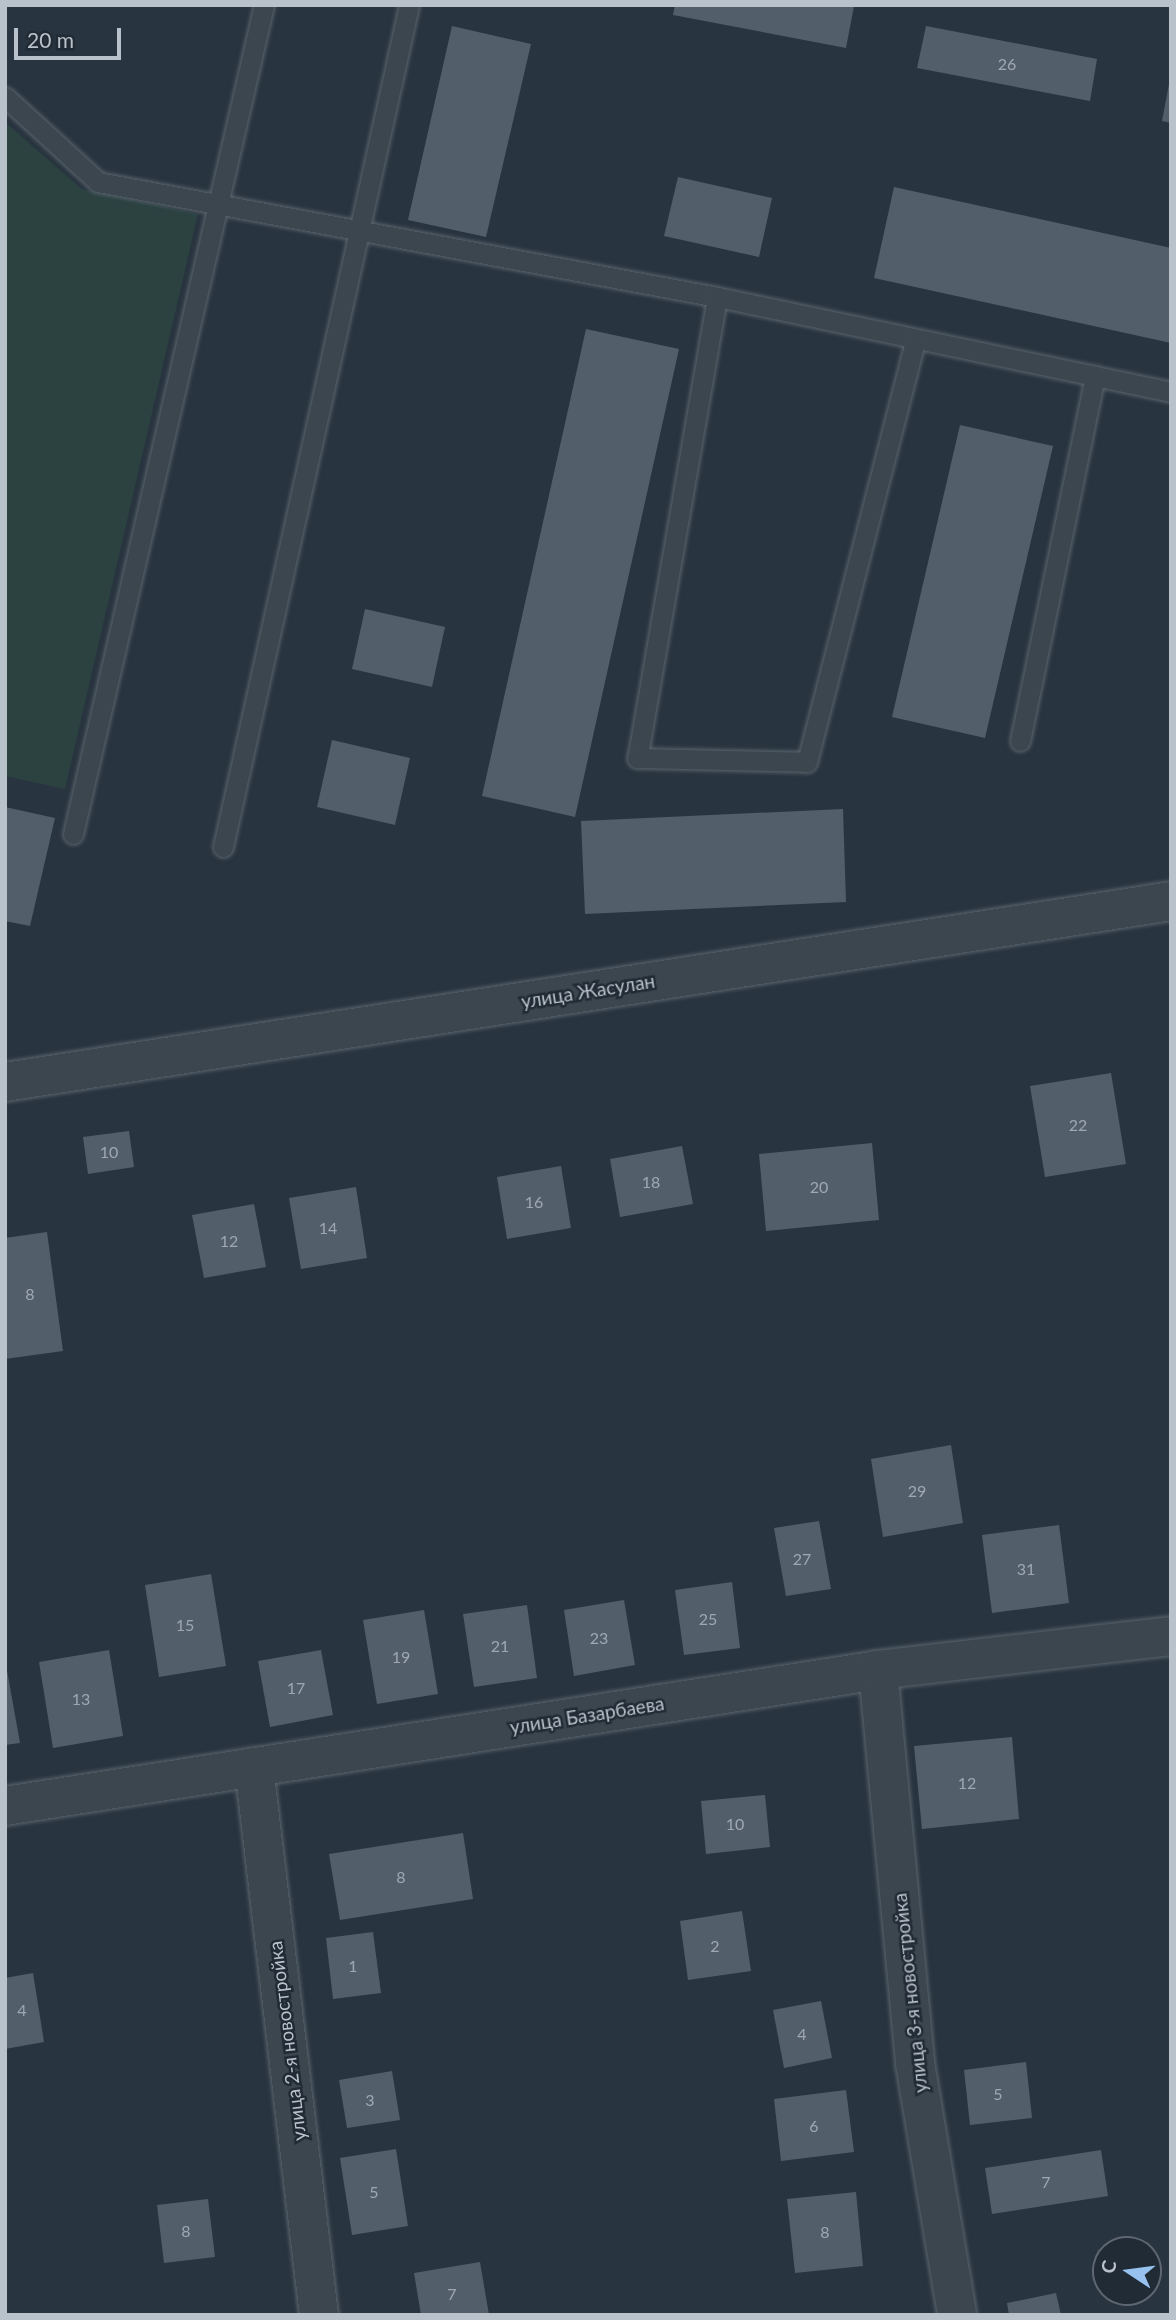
<!DOCTYPE html>
<meta charset="utf-8">
<style>
body{margin:0}
#map{position:relative;width:1176px;height:2320px;overflow:hidden;background:#28343f;font-family:Lato,sans-serif}
div>[style]{position:absolute}
[style*='--x']{left:calc(var(--x)*1px);top:calc(var(--y)*1px);width:calc(var(--w)*1px);rotate:calc(var(--a)*1deg)}
.green>*{inset:0;background:#2b4241}
.building>*{inset:0;background:#525f6a}
.roads{filter:drop-shadow(0 0 2px #5a646d) drop-shadow(0 0 2px #5a646d)}
.service>*{height:19px;margin:-9.5px;padding:0 9.5px;transform-origin:9.5px;border-radius:9.5px;background:#3c464f}
.minor>*{height:38px;margin:-19px;padding:0 19px;transform-origin:19px;border-radius:19px;background:#3c464f}
span{translate:-50% -50%;white-space:nowrap;text-align:center;line-height:1.15;-webkit-text-stroke:5px #212b35;paint-order:stroke}
.number-label{font-size:16px;color:#9fa8b2}
.number-label span{-webkit-text-stroke-width:0}
.street-label{font-size:19px;color:#b9c1ca}
.frame{position:absolute;inset:0;border:7px solid #b9c1ca;pointer-events:none}
.north{position:absolute;left:1092px;top:2236px;width:70px;height:70px;box-sizing:border-box;background:#212b35;border:2px solid #5e6771;border-radius:50%;rotate:283deg;font-size:19px;font-weight:700;line-height:28px;text-align:center;color:#b9c1ca}
.north::after{content:'';display:block;margin:auto;width:24px;height:32px;background:#97c2f0;clip-path:polygon(50% 0,100% 100%,50% 72%,0 100%)}
.scale{position:absolute;left:14px;top:28px;width:107px;height:32px;box-sizing:border-box;border:4px solid #b9c1ca;border-top:0;padding-left:9px;font-size:21px;line-height:24px;white-space:nowrap;color:#b9c1ca;-webkit-text-stroke:5px #212b35;paint-order:stroke}
</style>
<div id="map">
<div class="green">
<div style="clip-path:polygon(5px 122px,82px 189px,198px 214px,65px 789px,5px 776px)"></div>
</div>
<div class="building">
<div style="clip-path:polygon(675px 5px,850px 5px,854px 6px,846px 48px,673px 15px)"></div>
<div style="clip-path:polygon(452px 26px,531px 44px,486px 237px,408px 220px)"></div>
<div style="clip-path:polygon(926px 26px,1097px 59px,1090px 101px,917px 68px)"></div>
<div style="clip-path:polygon(1169px 84px,1171px 84px,1171px 123px,1162px 121px)"></div>
<div style="clip-path:polygon(678px 177px,772px 198px,759px 257px,664px 236px)"></div>
<div style="clip-path:polygon(894px 187px,1171px 248px,1171px 343px,874px 278px)"></div>
<div style="clip-path:polygon(586px 329px,679px 349px,575px 817px,482px 796px)"></div>
<div style="clip-path:polygon(960px 425px,1053px 446px,985px 738px,892px 717px)"></div>
<div style="clip-path:polygon(365px 609px,445px 627px,432px 687px,352px 669px)"></div>
<div style="clip-path:polygon(332px 740px,410px 758px,395px 825px,317px 807px)"></div>
<div style="clip-path:polygon(5px 807px,55px 818px,30px 926px,5px 921px)"></div>
<div style="clip-path:polygon(843px 809px,846px 902px,585px 914px,581px 821px)"></div>
<div style="clip-path:polygon(1111px 1073px,1126px 1164px,1045px 1177px,1030px 1086px)"></div>
<div style="clip-path:polygon(129px 1131px,134px 1167px,88px 1174px,83px 1137px)"></div>
<div style="clip-path:polygon(872px 1143px,879px 1220px,766px 1231px,759px 1154px)"></div>
<div style="clip-path:polygon(682px 1146px,693px 1204px,620px 1217px,610px 1159px)"></div>
<div style="clip-path:polygon(561px 1166px,571px 1228px,507px 1239px,497px 1177px)"></div>
<div style="clip-path:polygon(356px 1187px,367px 1258px,301px 1269px,289px 1198px)"></div>
<div style="clip-path:polygon(254px 1204px,266px 1267px,204px 1278px,192px 1215px)"></div>
<div style="clip-path:polygon(47px 1232px,63px 1351px,5px 1359px,5px 1238px)"></div>
<div style="clip-path:polygon(951px 1445px,963px 1523px,883px 1537px,871px 1459px)"></div>
<div style="clip-path:polygon(819px 1521px,831px 1589px,786px 1596px,774px 1528px)"></div>
<div style="clip-path:polygon(1059px 1525px,1069px 1603px,992px 1613px,982px 1535px)"></div>
<div style="clip-path:polygon(211px 1574px,226px 1666px,159px 1677px,145px 1585px)"></div>
<div style="clip-path:polygon(732px 1582px,740px 1648px,684px 1655px,675px 1590px)"></div>
<div style="clip-path:polygon(624px 1600px,635px 1665px,574px 1676px,564px 1610px)"></div>
<div style="clip-path:polygon(527px 1605px,537px 1678px,474px 1687px,463px 1614px)"></div>
<div style="clip-path:polygon(424px 1610px,438px 1694px,377px 1704px,363px 1620px)"></div>
<div style="clip-path:polygon(109px 1650px,123px 1736px,53px 1748px,39px 1662px)"></div>
<div style="clip-path:polygon(321px 1650px,333px 1715px,270px 1727px,258px 1661px)"></div>
<div style="clip-path:polygon(5px 1659px,20px 1743px,5px 1745px)"></div>
<div style="clip-path:polygon(1012px 1737px,1019px 1819px,922px 1829px,914px 1746px)"></div>
<div style="clip-path:polygon(765px 1795px,770px 1847px,706px 1854px,701px 1801px)"></div>
<div style="clip-path:polygon(463px 1833px,473px 1899px,340px 1920px,329px 1854px)"></div>
<div style="clip-path:polygon(742px 1911px,751px 1971px,688px 1980px,680px 1921px)"></div>
<div style="clip-path:polygon(373px 1932px,381px 1993px,333px 1999px,326px 1938px)"></div>
<div style="clip-path:polygon(33px 1973px,44px 2042px,5px 2049px,5px 1978px)"></div>
<div style="clip-path:polygon(821px 2001px,832px 2058px,784px 2068px,773px 2010px)"></div>
<div style="clip-path:polygon(1026px 2062px,1032px 2118px,970px 2125px,964px 2070px)"></div>
<div style="clip-path:polygon(392px 2071px,400px 2120px,347px 2128px,339px 2080px)"></div>
<div style="clip-path:polygon(846px 2090px,854px 2152px,781px 2161px,774px 2099px)"></div>
<div style="clip-path:polygon(396px 2149px,408px 2226px,352px 2235px,340px 2158px)"></div>
<div style="clip-path:polygon(1101px 2150px,1108px 2196px,992px 2214px,985px 2168px)"></div>
<div style="clip-path:polygon(856px 2192px,863px 2266px,795px 2273px,787px 2199px)"></div>
<div style="clip-path:polygon(208px 2199px,215px 2257px,164px 2263px,157px 2205px)"></div>
<div style="clip-path:polygon(480px 2262px,489px 2315px,421px 2315px,414px 2273px)"></div>
<div style="clip-path:polygon(1056px 2293px,1061px 2315px,1009px 2315px,1007px 2303px)"></div>
</div>
<div class="roads">
<div class="service">
<div style="--x:5;--y:97;--w:126;--a:42.4"></div>
<div style="--x:98;--y:182;--w:630;--a:10.52"></div>
<div style="--x:717;--y:297;--w:464;--a:11.8"></div>
<div style="--x:717;--y:297;--w:468;--a:99.8"></div>
<div style="--x:637;--y:758;--w:170;--a:1.3"></div>
<div style="--x:807;--y:762;--w:437;--a:-75.6"></div>
<div style="--x:1020;--y:741;--w:373;--a:-78.4"></div>
<div style="--x:73;--y:834;--w:851;--a:-77.03"></div>
<div style="--x:223;--y:847;--w:862;--a:-77.54"></div>
</div>
<div class="minor">
<div style="--x:5;--y:1082;--w:1180;--a:-8.82"></div>
<div style="--x:878;--y:1670;--w:395;--a:84.6"></div>
<div style="--x:915;--y:2063;--w:255;--a:80.5"></div>
<div style="--x:254;--y:1767;--w:552;--a:83.24"></div>
<div style="--x:5;--y:1806;--w:884;--a:-8.85"></div>
<div style="--x:878;--y:1670;--w:295;--a:-6.6"></div>
</div>
</div>
<div class="number-label">
<span style="left:1007px;top:64px">26</span>
<span style="left:1078px;top:1125px">22</span>
<span style="left:109px;top:1152px">10</span>
<span style="left:651px;top:1182px">18</span>
<span style="left:819px;top:1187px">20</span>
<span style="left:534px;top:1202px">16</span>
<span style="left:328px;top:1228px">14</span>
<span style="left:229px;top:1241px">12</span>
<span style="left:30px;top:1294px">8</span>
<span style="left:917px;top:1491px">29</span>
<span style="left:802px;top:1559px">27</span>
<span style="left:1026px;top:1569px">31</span>
<span style="left:708px;top:1619px">25</span>
<span style="left:185px;top:1625px">15</span>
<span style="left:599px;top:1638px">23</span>
<span style="left:500px;top:1646px">21</span>
<span style="left:401px;top:1657px">19</span>
<span style="left:296px;top:1688px">17</span>
<span style="left:81px;top:1699px">13</span>
<span style="left:967px;top:1783px">12</span>
<span style="left:735px;top:1824px">10</span>
<span style="left:401px;top:1877px">8</span>
<span style="left:715px;top:1946px">2</span>
<span style="left:353px;top:1966px">1</span>
<span style="left:22px;top:2010px">4</span>
<span style="left:802px;top:2034px">4</span>
<span style="left:998px;top:2094px">5</span>
<span style="left:370px;top:2100px">3</span>
<span style="left:814px;top:2126px">6</span>
<span style="left:1046px;top:2182px">7</span>
<span style="left:374px;top:2192px">5</span>
<span style="left:186px;top:2231px">8</span>
<span style="left:825px;top:2232px">8</span>
<span style="left:452px;top:2294px">7</span>
</div>
<div class="street-label">
<span style="left:588px;top:991px;rotate:-9deg">улица Жасулан</span>
<span style="left:587px;top:1715px;rotate:-9deg">улица Базарбаева</span>
<span style="left:910px;top:1993px;rotate:-96deg">улица 3-я новостройка</span>
<span style="left:287px;top:2041px;rotate:-97deg">улица 2-я новостройка</span>
</div>
<div class="frame"></div>
<div class="north">С</div>
<div class="scale">20 m</div>
</div>
